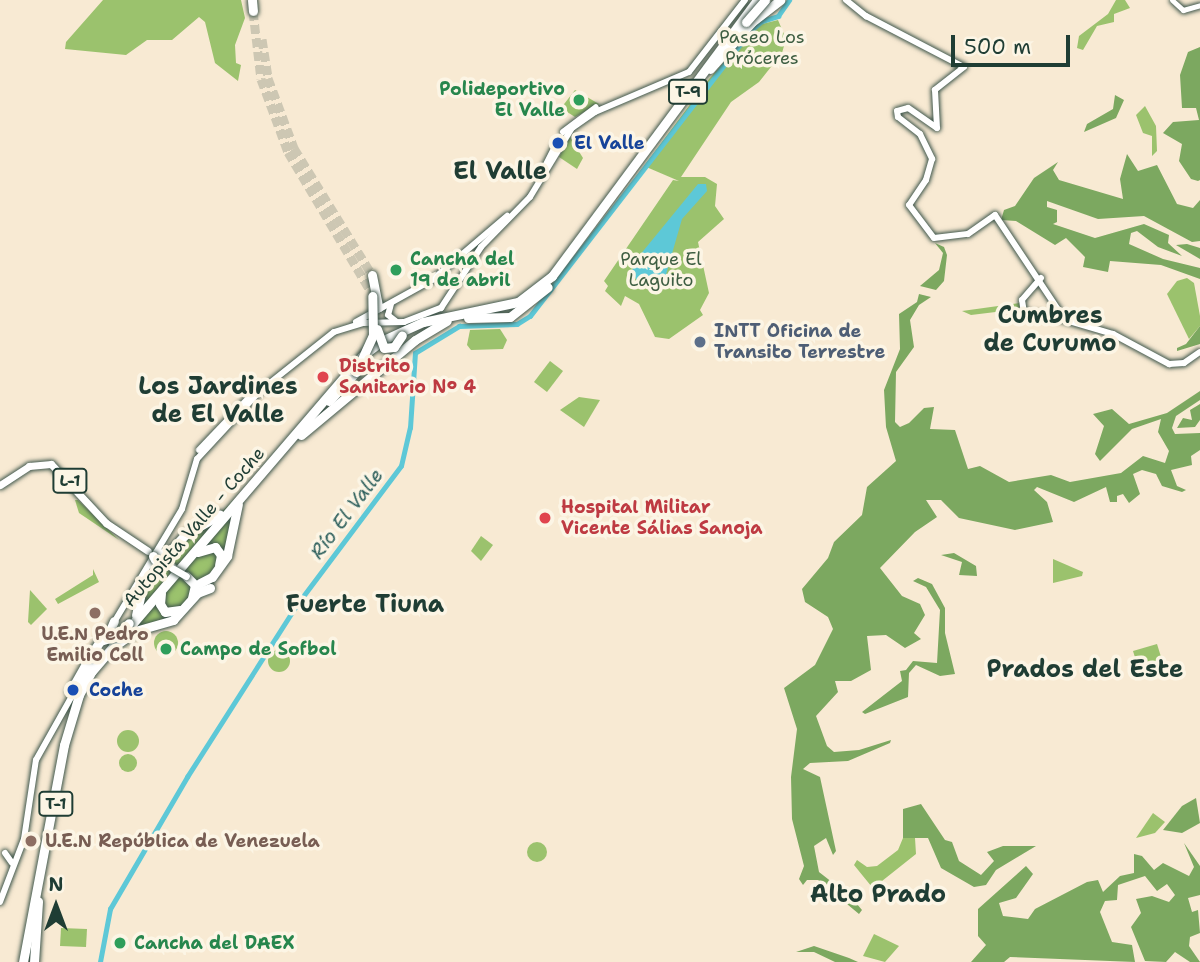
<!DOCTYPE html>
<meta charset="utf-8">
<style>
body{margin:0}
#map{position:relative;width:1200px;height:962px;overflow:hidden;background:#f8ead3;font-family:"Shantell Sans",sans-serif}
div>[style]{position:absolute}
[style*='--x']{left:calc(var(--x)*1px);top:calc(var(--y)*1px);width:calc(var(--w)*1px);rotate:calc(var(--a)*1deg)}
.green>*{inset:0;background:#9bc26d}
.round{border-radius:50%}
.forest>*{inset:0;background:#7ca860}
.water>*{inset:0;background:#5dc8d7}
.river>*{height:4.5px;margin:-2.25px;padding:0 2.25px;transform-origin:2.25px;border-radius:2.25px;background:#5dc8d7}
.motorway-tunnel>*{height:9px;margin-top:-4.5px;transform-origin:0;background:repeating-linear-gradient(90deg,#cdc7b3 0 9px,transparent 0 13.5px)}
.roads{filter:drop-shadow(0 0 2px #40574c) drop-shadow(0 0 2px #40574c)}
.tertiary>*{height:5px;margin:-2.5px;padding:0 2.5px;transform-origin:2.5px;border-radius:2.5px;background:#fff}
.secondary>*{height:6px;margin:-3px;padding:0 3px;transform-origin:3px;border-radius:3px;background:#fff}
.primary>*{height:7px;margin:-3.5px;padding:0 3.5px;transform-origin:3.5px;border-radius:3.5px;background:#fff}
.motorway>*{height:9px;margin:-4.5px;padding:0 4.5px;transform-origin:4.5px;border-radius:4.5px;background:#fff}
.bridges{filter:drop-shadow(0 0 2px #40574c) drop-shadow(0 0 2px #40574c)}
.primary-bridge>*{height:7px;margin:-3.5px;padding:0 3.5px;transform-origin:3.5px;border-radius:3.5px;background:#fff}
.motorway-bridge>*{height:9px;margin:-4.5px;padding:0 4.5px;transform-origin:4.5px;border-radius:4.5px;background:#fff}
.dots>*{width:19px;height:19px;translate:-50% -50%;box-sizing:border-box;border:4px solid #fcf5e5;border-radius:50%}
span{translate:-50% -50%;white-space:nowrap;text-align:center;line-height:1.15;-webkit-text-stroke:7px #fcf5e5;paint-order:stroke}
.shield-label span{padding:2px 5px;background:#fcf5e5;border:2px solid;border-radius:5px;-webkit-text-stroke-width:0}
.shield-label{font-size:16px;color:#1f3d34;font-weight:700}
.park-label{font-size:18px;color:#3e5e42}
.leisure-label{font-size:18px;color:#27864d;font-weight:700}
.right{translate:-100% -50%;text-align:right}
.left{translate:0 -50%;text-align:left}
.transit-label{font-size:18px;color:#164399;font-weight:700}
.service-label{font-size:18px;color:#4e5e75;font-weight:700}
.health-label{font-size:18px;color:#be3a42;font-weight:700}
.street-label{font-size:18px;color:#1f3d34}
.education-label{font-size:18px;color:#785e54;font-weight:700}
.water-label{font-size:19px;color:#2e605d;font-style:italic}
.district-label{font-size:24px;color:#1f3d34;font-weight:700}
.north{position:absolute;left:21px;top:871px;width:70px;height:70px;-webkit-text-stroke:5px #fcf5e5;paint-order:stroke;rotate:0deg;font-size:19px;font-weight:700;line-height:28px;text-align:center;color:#1f3d34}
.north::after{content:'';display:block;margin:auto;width:24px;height:32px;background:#1f3d34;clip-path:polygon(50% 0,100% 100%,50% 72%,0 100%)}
.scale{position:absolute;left:951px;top:35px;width:119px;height:32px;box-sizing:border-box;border:4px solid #1f3d34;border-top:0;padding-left:9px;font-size:21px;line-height:24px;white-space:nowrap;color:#1f3d34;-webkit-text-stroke:5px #fcf5e5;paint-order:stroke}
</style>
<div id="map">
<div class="green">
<div style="clip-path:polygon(103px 0,241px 0,245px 18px,235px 45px,236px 63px,241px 65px,238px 81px,215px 63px,205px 22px,199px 17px,172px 40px,147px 40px,126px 55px,65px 49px,66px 42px)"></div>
<div style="clip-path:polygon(1116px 0,1125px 0,1130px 8px,1114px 14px,1114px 22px,1097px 26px,1083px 50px,1077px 48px,1079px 36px,1108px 14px)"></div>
<div style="clip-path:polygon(778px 20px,786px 39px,782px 53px,759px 82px,731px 102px,681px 177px,705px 177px,717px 184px,715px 206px,724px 219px,698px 242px,709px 293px,700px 310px,703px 315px,669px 339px,655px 337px,639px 304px,625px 296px,621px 306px,605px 291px,608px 286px,604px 281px,673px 180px,679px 181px,644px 166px,709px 79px,758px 25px)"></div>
<div style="clip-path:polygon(575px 90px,599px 104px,575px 117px,561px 108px)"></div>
<div style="clip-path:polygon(1145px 106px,1156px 126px,1157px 151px,1152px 156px,1152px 136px,1143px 133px,1136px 115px)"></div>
<div style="clip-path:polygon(570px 137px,583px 158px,577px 169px,559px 157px)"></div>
<div style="clip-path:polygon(1187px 278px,1194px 283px,1200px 316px,1200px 326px,1189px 339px,1167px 294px,1177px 281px)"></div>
<div style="clip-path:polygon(1020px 303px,1019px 309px,971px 315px,962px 311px)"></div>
<div style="clip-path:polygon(500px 329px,507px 340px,503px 349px,471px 350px,467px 345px,470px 330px)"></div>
<div style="clip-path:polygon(550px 361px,563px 371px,547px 392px,534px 382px)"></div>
<div style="clip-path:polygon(579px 397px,600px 400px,584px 427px,560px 410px)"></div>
<div style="clip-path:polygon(234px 499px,137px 615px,156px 562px,216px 518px)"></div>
<div style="clip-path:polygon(75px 500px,78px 500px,119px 540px,79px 513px)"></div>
<div style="clip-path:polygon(238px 503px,230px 547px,210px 586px,177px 617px,135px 631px,136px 622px)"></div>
<div style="clip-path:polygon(481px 536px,493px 545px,481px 561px,471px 551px)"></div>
<div style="clip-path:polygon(1053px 559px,1083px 572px,1082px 576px,1053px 583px)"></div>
<div style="clip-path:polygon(93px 569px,99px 582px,58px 604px,55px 599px,93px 575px)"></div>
<div style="clip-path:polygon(30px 590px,47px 609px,31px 625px,28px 622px)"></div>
<div class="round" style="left:154px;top:631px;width:24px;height:24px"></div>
<div style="clip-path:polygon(1157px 644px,1162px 660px,1138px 667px,1133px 651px)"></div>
<div class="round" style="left:268px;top:650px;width:22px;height:22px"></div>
<div class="round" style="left:117px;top:730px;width:22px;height:22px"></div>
<div class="round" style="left:119px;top:754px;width:18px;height:18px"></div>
<div style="clip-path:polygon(1153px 813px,1165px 822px,1155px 833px,1136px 838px)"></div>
<div style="clip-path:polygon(903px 838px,915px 838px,916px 854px,882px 881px,876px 892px,854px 865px,857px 860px,867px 867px,877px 866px,898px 850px)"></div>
<div class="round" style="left:527px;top:842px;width:20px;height:20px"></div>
<div style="clip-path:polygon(61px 928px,87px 929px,86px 947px,60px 946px)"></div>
<div style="clip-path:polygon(874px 934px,899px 946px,885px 962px,863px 956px)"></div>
<div class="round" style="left:111px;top:934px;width:18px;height:18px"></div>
</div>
<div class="forest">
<div style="clip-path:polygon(1200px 47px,1200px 180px,1198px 181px,1191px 179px,1179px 161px,1182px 144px,1163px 133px,1173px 122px,1199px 120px,1196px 108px,1182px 108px,1180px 75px,1188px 52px)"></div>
<div style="clip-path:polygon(1115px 95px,1124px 100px,1116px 118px,1084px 132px,1087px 124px,1113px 109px)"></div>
<div style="clip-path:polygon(1127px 154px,1138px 171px,1157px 165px,1177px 204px,1193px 208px,1200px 200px,1200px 241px,1192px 242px,1144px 216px,1098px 219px,1047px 201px,1047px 207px,1057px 210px,1057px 222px,1053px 224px,1095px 238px,1144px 224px,1169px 235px,1168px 243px,1182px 256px,1158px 247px,1137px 231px,1131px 233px,1129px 244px,1163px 259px,1200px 268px,1200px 279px,1161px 265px,1110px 261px,1108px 272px,1083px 267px,1085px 257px,1066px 238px,1055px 245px,1016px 221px,1001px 220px,1004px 210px,1015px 206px,1034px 178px,1058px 162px,1053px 170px,1059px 180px,1123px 199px,1120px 179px)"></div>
<div style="clip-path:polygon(935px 243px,944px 247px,947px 255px,944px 281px,936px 290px,920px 286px,939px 270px,943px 253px)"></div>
<div style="clip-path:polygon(1187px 244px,1200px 248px,1200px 259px,1176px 245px)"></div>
<div style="clip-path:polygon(919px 294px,931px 297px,919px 305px,910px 320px,914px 347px,896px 372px,895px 422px,900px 427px,909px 423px,924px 408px,934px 407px,930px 429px,955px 430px,968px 469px,980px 466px,1009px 482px,1051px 475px,1070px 482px,1121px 473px,1143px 456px,1165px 463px,1169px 451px,1158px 432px,1161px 419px,1132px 429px,1100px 461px,1095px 454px,1104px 426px,1093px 414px,1112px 409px,1129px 424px,1167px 413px,1200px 391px,1200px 400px,1176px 416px,1172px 428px,1175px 434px,1200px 433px,1200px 450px,1191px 456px,1192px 465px,1171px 470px,1177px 486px,1186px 490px,1182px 492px,1162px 486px,1156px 474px,1142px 470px,1133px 474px,1140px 494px,1129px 503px,1123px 494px,1117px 496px,1117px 502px,1110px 502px,1106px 487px,1074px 502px,1037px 487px,1034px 490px,1047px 502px,1053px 522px,1015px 530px,959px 518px,941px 500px,926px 500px,937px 517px,915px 532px,880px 568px,902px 596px,920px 604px,925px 615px,914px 633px,921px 639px,905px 648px,886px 635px,867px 636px,871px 670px,851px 681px,835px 681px,838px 692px,816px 716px,827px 746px,834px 752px,859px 750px,891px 740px,890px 743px,848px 761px,810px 763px,803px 769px,820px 777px,836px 851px,833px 855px,826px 838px,814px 846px,819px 872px,851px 897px,862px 910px,859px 914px,818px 880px,807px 880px,803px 885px,799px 879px,804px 866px,792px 819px,791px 777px,797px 729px,784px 688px,815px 665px,833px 629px,828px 617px,805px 602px,802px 589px,828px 558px,834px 542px,862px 515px,867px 487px,896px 461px,886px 427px,884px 390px,900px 349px,899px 314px,917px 302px)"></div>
<div style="clip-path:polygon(1200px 326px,1200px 344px,1177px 351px,1177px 348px,1186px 344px)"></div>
<div style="clip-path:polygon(1200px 404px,1200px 420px,1195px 427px,1177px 428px,1183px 418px,1192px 420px,1190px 410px)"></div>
<div style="clip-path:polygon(954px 553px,976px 566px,977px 576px,959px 575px,962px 562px,941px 555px)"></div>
<div style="clip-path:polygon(918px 578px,932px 584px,945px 608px,945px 633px,955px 674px,940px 676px,916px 665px,909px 673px,908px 697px,865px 714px,862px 712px,902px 681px,900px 671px,906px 670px,913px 661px,937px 663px,940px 610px,926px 587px,913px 581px)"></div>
<div style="clip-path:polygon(1196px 798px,1200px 823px,1182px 833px,1163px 830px,1182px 806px)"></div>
<div style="clip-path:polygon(921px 804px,945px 840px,952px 842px,959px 861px,981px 875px,994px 861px,987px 852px,1003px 846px,1036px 846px,996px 870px,986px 885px,974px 887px,941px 868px,928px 838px,903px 838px,903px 809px)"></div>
<div style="clip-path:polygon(1184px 843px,1200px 866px,1200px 895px,1188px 898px,1192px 912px,1198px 910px,1200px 933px,1190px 937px,1189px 946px,1200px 962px,1190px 962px,1175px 952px,1166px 962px,1145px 961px,1131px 927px,1141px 913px,1136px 899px,1152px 896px,1169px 902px,1175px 895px,1167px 884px,1157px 891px,1145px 876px,1118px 885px,1117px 900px,1105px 901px,1100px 912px,1112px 942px,1132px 945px,1135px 962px,1010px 957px,1004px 962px,971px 962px,986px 945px,978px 936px,978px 909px,1026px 866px,1033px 874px,1016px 898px,999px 903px,1003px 916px,1028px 919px,1035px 909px,1087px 882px,1098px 880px,1103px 892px,1120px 876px,1134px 873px,1134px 854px,1142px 856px,1154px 870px,1163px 863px,1189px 876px,1194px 867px)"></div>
<div style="clip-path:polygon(814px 946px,849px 958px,858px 962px,835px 962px,814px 952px,796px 952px)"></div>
</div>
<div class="water">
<div style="clip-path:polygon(698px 184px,706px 184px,707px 191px,682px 219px,665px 278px,656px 287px,639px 285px,632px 271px,635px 261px)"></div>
</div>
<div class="river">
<div style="--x:100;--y:962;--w:54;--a:-79.3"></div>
<div style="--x:110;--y:909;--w:153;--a:-59.7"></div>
<div style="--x:187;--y:777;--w:206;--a:-57.5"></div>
<div style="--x:298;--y:603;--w:171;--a:-53.1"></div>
<div style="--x:401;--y:466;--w:39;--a:-77"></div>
<div style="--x:410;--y:428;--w:75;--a:-86.2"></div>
<div style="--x:415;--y:353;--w:52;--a:-31.5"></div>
<div style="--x:459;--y:326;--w:58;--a:-2"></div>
<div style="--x:517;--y:324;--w:15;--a:-32"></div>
<div style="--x:530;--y:316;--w:360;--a:-52.3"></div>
<div style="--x:750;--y:31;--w:16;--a:-40"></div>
<div style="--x:762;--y:21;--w:17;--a:-17"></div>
<div style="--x:778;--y:16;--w:19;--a:-55"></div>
</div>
<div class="motorway-tunnel">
<div style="--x:253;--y:11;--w:68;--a:83.3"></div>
<div style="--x:261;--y:79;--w:78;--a:69.7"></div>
<div style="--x:288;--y:152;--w:161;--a:59.3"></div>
<div style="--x:262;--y:39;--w:39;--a:81"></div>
<div style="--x:268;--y:78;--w:75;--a:69.6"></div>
<div style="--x:294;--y:148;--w:149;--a:58.4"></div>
</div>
<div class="roads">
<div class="tertiary">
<div style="--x:1172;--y:0;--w:15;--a:42"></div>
<div style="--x:1183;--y:10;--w:18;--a:-16"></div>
</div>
<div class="secondary">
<div style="--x:846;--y:0;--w:26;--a:39"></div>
<div style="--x:866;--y:16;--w:110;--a:27.5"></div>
<div style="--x:964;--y:67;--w:37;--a:142"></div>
<div style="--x:935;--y:90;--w:38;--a:87"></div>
<div style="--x:937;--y:128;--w:35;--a:-145"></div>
<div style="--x:908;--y:108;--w:11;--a:165"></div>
<div style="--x:897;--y:111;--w:6;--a:81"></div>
<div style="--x:898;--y:117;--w:28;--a:38"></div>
<div style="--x:920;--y:134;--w:28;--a:64"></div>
<div style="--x:932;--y:159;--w:22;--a:106"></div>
<div style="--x:926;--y:180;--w:30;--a:124"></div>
<div style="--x:909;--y:205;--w:41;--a:52.9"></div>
<div style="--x:934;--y:238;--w:34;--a:-7"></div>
<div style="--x:968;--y:234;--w:33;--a:-35"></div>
<div style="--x:563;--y:132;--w:41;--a:-37.1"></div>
<div style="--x:539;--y:178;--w:38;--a:-63"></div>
<div style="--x:995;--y:215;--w:123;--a:56.3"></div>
<div style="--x:1041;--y:278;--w:29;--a:131"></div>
<div style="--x:1022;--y:300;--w:13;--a:81"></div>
<div style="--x:1024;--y:313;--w:29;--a:6"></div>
<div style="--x:391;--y:304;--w:11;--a:105"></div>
<div style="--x:388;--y:315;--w:11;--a:38"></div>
<div style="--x:1049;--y:315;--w:67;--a:16.5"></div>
<div style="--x:1113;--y:334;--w:64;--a:28.2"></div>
<div style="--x:1169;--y:364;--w:15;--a:-4"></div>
<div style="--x:1184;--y:363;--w:19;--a:-35"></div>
<div style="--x:356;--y:322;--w:87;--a:-28.9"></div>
<div style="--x:432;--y:280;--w:99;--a:-40.5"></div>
<div style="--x:199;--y:450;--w:87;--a:-46.4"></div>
<div style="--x:113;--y:624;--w:134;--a:-59"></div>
<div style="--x:182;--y:509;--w:52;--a:-73.3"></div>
<div style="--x:197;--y:459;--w:94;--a:-47.2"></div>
<div style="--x:261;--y:390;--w:93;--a:-38.5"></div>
<div style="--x:334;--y:332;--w:30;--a:-17"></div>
<div style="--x:363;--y:323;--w:41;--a:-1.4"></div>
<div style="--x:404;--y:322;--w:40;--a:-21"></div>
<div style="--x:441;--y:308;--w:73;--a:-56.7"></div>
<div style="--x:481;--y:247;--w:70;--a:-45.6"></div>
<div style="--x:530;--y:197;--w:81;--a:-58.7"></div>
<div style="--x:572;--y:128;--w:28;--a:-35"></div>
<div style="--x:595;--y:112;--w:102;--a:-23.1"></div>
<div style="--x:689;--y:72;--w:91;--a:-52.1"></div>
<div style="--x:69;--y:692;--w:45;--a:-60.6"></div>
<div style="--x:5;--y:853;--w:12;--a:55"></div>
<div style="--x:0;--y:902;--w:67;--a:-69.1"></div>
<div style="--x:24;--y:839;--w:80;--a:-81.4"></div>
<div style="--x:36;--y:760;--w:120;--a:-60.7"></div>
</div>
<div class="primary">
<div style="--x:0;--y:485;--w:35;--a:-33"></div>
<div style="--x:29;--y:466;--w:22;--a:-5"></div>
<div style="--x:51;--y:464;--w:81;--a:47"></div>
<div style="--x:106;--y:523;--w:50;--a:33.7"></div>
<div style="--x:154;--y:555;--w:22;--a:32"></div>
</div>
<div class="motorway">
<div style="--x:252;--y:0;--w:11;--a:85"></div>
<div style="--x:710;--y:69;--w:63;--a:-48.2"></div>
<div style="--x:752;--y:22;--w:36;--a:-38"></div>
<div style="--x:372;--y:275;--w:33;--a:79"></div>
<div style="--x:468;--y:318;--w:42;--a:-1.4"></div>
<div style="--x:510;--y:317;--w:48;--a:-38.3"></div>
<div style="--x:329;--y:401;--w:40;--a:-47"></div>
<div style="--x:301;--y:435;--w:148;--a:-39.8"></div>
<div style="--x:415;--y:340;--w:37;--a:-31"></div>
<div style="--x:198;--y:552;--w:18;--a:-16"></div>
<div style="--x:215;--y:547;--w:10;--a:53"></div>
<div style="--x:221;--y:555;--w:10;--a:101"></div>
<div style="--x:158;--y:554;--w:12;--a:-14"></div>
<div style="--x:170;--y:551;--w:23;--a:-47"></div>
<div style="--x:186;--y:534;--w:39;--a:-30"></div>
<div style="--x:186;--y:576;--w:13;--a:45"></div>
<div style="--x:195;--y:585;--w:13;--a:103"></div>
<div style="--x:200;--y:583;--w:13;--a:-27"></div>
<div style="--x:212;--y:577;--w:26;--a:-54"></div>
<div style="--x:227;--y:556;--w:53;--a:-78.1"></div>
<div style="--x:161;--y:593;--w:11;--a:95"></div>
<div style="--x:160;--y:604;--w:9;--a:58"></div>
<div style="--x:165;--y:612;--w:15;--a:-8"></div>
<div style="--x:136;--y:615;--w:31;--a:-77"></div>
<div style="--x:143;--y:585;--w:21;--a:-51"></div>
<div style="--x:156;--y:569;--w:9;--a:-96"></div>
<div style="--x:112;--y:641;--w:7;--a:-124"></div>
<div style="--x:108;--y:635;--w:15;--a:-67"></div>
<div style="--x:120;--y:642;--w:19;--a:-36"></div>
<div style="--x:135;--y:631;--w:40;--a:-16"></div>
<div style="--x:173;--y:620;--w:36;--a:-48"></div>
<div style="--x:197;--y:593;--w:14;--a:-21"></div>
<div style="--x:23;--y:962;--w:221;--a:-79.3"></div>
<div style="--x:64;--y:745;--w:52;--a:-73.3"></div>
<div style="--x:79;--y:695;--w:27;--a:-62"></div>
<div style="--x:92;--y:671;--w:415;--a:-49.4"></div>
<div style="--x:362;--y:356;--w:26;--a:-37"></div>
<div style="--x:383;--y:340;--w:44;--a:-24.2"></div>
<div style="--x:423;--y:322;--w:97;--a:-11.9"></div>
<div style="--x:518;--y:302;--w:43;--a:-37.4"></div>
<div style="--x:552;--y:276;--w:344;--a:-53.4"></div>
<div style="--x:34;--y:962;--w:61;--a:-86.2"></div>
</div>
</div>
<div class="bridges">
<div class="primary-bridge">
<div style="--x:172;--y:568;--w:16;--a:30"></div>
</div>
<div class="motorway-bridge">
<div style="--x:746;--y:22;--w:29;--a:-49"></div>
<div style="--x:377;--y:329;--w:20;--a:70"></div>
<div style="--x:384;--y:348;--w:10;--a:-6"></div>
<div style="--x:394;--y:347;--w:14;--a:-56"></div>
<div style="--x:356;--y:372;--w:41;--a:-65.3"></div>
<div style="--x:373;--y:335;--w:39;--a:-91"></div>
<div style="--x:153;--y:556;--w:4;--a:63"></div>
<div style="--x:90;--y:656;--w:18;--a:-56"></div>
<div style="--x:100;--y:641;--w:17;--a:-17"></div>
<div style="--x:116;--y:636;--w:18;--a:-45"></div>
</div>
</div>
<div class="dots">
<div style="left:579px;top:100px;background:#2e9e5b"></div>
<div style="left:558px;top:143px;background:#1a4fb4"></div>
<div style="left:396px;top:270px;background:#2e9e5b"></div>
<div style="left:700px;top:342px;background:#5c6f8a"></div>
<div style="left:323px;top:377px;background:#e0444e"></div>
<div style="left:545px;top:518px;background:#e0444e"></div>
<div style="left:95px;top:613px;background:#8d6e63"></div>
<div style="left:166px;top:649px;background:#2e9e5b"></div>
<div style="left:73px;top:690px;background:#1a4fb4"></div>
<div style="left:31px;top:841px;background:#8d6e63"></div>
<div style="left:120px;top:943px;background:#2e9e5b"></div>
</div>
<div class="shield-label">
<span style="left:688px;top:92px">T-9</span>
<span style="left:70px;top:481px">L-1</span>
<span style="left:56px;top:804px">T-1</span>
</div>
<div class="park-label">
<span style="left:762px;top:48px">Paseo Los<br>Próceres</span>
<span style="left:661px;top:270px">Parque El<br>Laguito</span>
</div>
<div class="leisure-label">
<span class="right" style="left:565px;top:100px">Polideportivo<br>El Valle</span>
<span class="left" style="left:410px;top:270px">Cancha del<br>19 de abril</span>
<span class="left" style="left:180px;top:649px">Campo de Sofbol</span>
<span class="left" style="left:134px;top:943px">Cancha del DAEX</span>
</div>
<div class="transit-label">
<span class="left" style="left:574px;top:143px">El Valle</span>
<span class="left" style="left:89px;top:690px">Coche</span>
</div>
<div class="service-label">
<span class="left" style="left:714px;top:342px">INTT Oficina de<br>Transito Terrestre</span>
</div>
<div class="health-label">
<span class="left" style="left:339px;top:377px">Distrito<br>Sanitario N° 4</span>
<span class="left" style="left:561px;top:518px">Hospital Militar<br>Vicente Sálias Sanoja</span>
</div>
<div class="street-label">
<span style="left:194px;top:527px;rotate:-49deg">Autopista Valle - Coche</span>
</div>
<div class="education-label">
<span style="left:95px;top:645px">U.E.N Pedro<br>Emilio Coll</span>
<span class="left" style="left:45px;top:841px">U.E.N República de Venezuela</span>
</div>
<div class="water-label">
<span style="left:347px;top:514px;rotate:-53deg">Río El Valle</span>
</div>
<div class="district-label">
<span style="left:500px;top:172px">El Valle</span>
<span style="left:1050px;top:330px">Cumbres<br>de Curumo</span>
<span style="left:218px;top:401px">Los Jardines<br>de El Valle</span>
<span style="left:365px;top:605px">Fuerte Tiuna</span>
<span style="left:1085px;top:670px">Prados del Este</span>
<span style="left:878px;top:895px">Alto Prado</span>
</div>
<div class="north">N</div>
<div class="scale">500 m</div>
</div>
